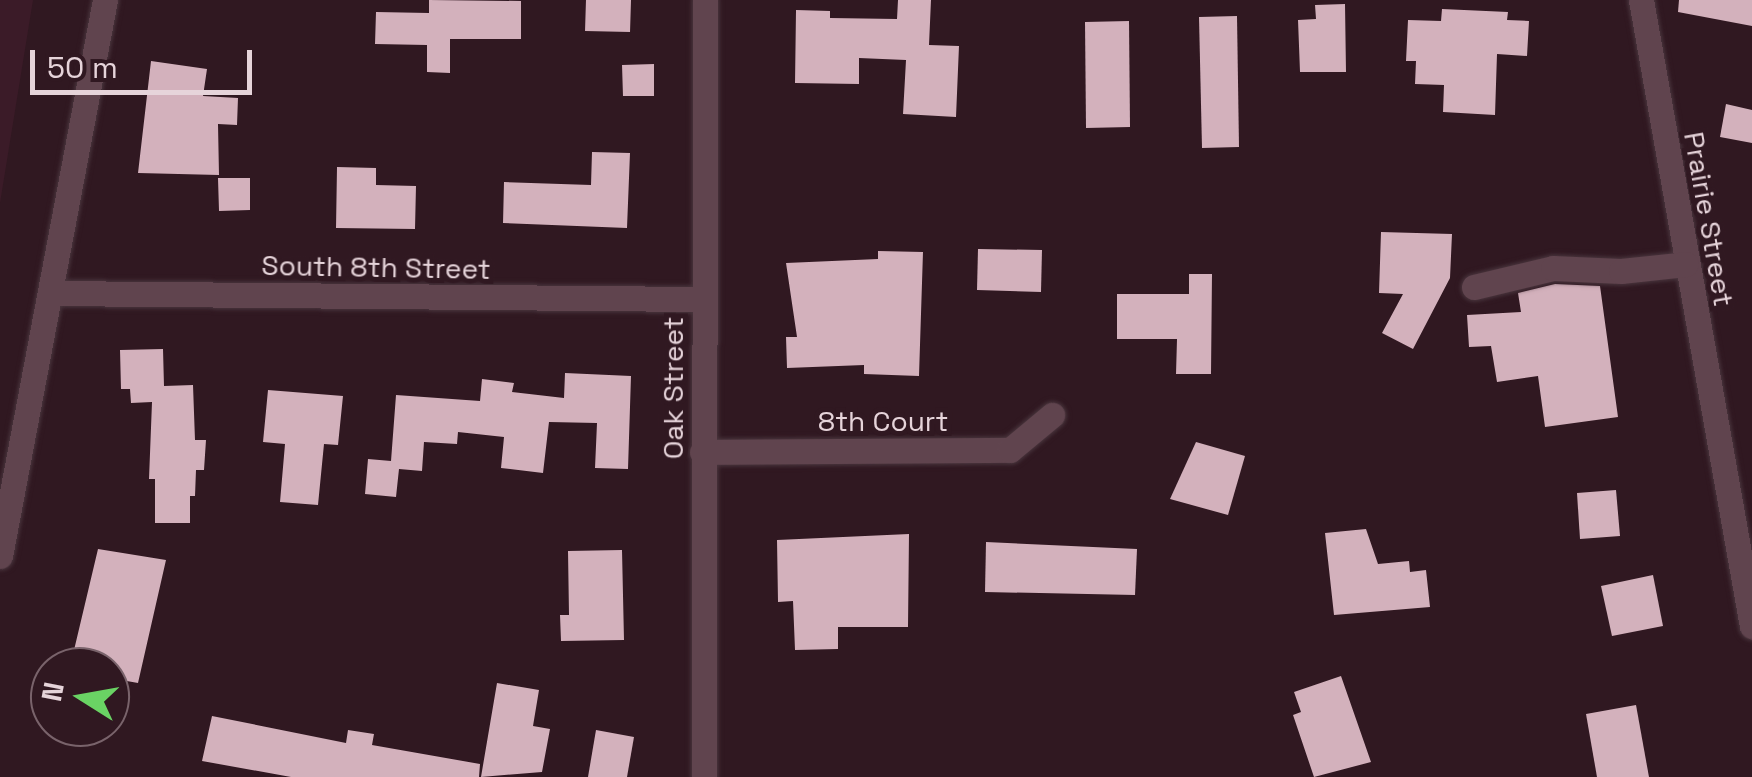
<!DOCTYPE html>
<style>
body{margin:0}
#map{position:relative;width:1752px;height:777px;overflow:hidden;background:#301821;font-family:"Space Grotesk",sans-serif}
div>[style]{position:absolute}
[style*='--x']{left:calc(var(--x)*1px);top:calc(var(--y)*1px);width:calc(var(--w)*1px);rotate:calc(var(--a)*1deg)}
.built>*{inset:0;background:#3b1b28}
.building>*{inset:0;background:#d3b1bc}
.roads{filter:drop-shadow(0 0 2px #49353d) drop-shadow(0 0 2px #49353d)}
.minor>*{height:25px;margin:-12.5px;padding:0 12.5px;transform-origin:12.5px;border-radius:12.5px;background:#60444e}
span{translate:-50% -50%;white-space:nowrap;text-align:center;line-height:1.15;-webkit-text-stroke:10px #301821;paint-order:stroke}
.street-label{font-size:28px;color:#e6d4da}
.north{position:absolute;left:30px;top:647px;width:100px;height:100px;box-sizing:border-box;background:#301821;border:2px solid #79636b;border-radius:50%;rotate:281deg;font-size:28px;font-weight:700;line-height:40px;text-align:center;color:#e6d4da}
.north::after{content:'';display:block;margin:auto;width:35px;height:45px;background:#6ad364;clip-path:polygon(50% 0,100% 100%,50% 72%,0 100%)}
.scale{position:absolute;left:30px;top:50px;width:222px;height:45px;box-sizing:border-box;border:5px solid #e6d4da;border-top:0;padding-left:12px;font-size:30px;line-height:35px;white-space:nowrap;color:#e6d4da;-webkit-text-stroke:8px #301821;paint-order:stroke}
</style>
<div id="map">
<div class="built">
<div style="clip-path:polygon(0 0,33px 0,0 203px)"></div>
</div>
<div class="building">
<div style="clip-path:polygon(429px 0,521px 1px,521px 39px,450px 39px,450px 73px,427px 72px,427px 45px,375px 44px,376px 12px,429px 13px)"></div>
<div style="clip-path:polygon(586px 0,631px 0,630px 32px,585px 31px)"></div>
<div style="clip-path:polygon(898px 0,931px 0,929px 45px,959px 46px,956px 117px,903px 114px,906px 60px,859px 58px,859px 84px,795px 83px,796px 10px,830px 11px,830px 18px,897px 19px)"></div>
<div style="clip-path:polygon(1679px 0,1752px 0,1752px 26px,1678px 12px)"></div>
<div style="clip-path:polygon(1345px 4px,1346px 72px,1300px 72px,1298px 20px,1316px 19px,1315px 5px)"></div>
<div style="clip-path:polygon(1442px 9px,1508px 12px,1507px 20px,1529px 21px,1527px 56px,1497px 54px,1495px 115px,1443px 112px,1444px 85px,1415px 84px,1416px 61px,1406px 61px,1408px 20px,1441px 21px)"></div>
<div style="clip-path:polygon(1237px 16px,1239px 147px,1202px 148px,1199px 17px)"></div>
<div style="clip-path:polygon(1129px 21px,1130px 127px,1086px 128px,1085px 22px)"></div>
<div style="clip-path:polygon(151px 61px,207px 69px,203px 96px,238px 98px,237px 125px,218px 124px,219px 175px,138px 173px)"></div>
<div style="clip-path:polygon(654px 64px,654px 96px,623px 96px,622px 65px)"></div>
<div style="clip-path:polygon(1726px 104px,1752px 110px,1752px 143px,1720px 137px)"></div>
<div style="clip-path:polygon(592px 152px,630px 153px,627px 228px,503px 223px,504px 182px,591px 185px)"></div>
<div style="clip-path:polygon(337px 167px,376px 168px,376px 185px,416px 186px,415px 229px,336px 228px)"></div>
<div style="clip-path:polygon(218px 178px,250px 178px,250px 210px,219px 211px)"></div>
<div style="clip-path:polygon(1381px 232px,1452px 234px,1450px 278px,1413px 349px,1382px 333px,1403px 294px,1379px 293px)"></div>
<div style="clip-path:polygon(978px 249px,1042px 250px,1041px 292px,977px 290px)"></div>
<div style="clip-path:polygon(878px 251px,923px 252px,919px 376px,864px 374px,864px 365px,787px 368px,786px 337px,797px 337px,786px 263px,878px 259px)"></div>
<div style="clip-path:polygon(1189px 274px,1212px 274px,1211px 374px,1176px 374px,1177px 339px,1117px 339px,1117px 294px,1189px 294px)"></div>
<div style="clip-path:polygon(1555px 284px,1600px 286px,1618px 417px,1545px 427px,1538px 376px,1497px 382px,1491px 346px,1469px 347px,1467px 315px,1521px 312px,1518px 293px)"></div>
<div style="clip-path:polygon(163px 349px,164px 386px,193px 385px,195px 440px,206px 440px,204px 470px,196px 470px,195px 496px,190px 496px,190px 523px,155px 523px,155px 479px,149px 479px,152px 402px,131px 403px,130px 389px,121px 389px,120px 350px)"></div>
<div style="clip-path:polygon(565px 373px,631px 376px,628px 469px,595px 468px,597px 423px,549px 422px,543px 473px,501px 468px,504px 437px,458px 432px,457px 444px,424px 442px,422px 471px,399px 469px,396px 497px,365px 494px,368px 459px,391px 461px,396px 395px,480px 401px,482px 379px,514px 383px,512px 392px,564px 398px)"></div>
<div style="clip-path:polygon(268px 390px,343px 396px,338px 445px,324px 444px,318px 505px,280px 502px,285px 444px,263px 442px)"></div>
<div style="clip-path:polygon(1196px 442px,1245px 456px,1228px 515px,1170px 499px)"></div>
<div style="clip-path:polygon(1616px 490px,1620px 536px,1580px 539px,1577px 493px)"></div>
<div style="clip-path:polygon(1366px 529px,1378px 564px,1409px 561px,1410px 572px,1426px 570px,1430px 607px,1334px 615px,1325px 533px)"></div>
<div style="clip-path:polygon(909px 534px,908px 627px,838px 627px,838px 649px,795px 650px,793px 601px,778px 602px,777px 540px)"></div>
<div style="clip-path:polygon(986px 542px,1137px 549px,1135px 595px,985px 592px)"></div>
<div style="clip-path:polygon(98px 549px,166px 560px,138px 683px,110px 678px,110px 667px,70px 667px)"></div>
<div style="clip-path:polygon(622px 550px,624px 640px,561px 641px,560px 615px,569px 615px,568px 551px)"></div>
<div style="clip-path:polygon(1653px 575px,1663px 626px,1612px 636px,1601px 586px)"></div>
<div style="clip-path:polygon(1341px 676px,1371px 762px,1314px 777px,1293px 715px,1301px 712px,1294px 692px)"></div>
<div style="clip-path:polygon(497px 683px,539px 690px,533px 726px,550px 729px,542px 772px,481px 777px)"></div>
<div style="clip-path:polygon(1636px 705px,1649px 777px,1597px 777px,1586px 714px)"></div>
<div style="clip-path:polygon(212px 716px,346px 743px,348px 730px,374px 734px,372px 745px,480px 764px,479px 777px,291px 777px,202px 761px)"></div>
<div style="clip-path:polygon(596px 730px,634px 737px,627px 777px,588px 777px)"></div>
</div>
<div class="roads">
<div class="minor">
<div style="--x:1641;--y:0;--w:636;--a:79.95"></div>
<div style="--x:1474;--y:287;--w:81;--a:-13.5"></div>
<div style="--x:1553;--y:268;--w:68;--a:2.5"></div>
<div style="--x:1621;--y:271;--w:65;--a:-6.1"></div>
<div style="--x:50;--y:293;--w:653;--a:0.53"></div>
<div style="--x:702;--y:452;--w:308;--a:-0.4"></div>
<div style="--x:1010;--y:450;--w:55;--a:-39.8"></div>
<div style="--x:0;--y:556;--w:566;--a:-79.31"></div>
<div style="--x:704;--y:777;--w:777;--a:-89.93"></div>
</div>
</div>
<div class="street-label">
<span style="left:1709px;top:219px;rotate:80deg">Prairie Street</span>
<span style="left:376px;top:267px;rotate:1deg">South 8th Street</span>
<span style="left:673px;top:388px;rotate:-90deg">Oak Street</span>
<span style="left:883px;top:421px">8th Court</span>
</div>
<div class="north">N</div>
<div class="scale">50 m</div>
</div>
